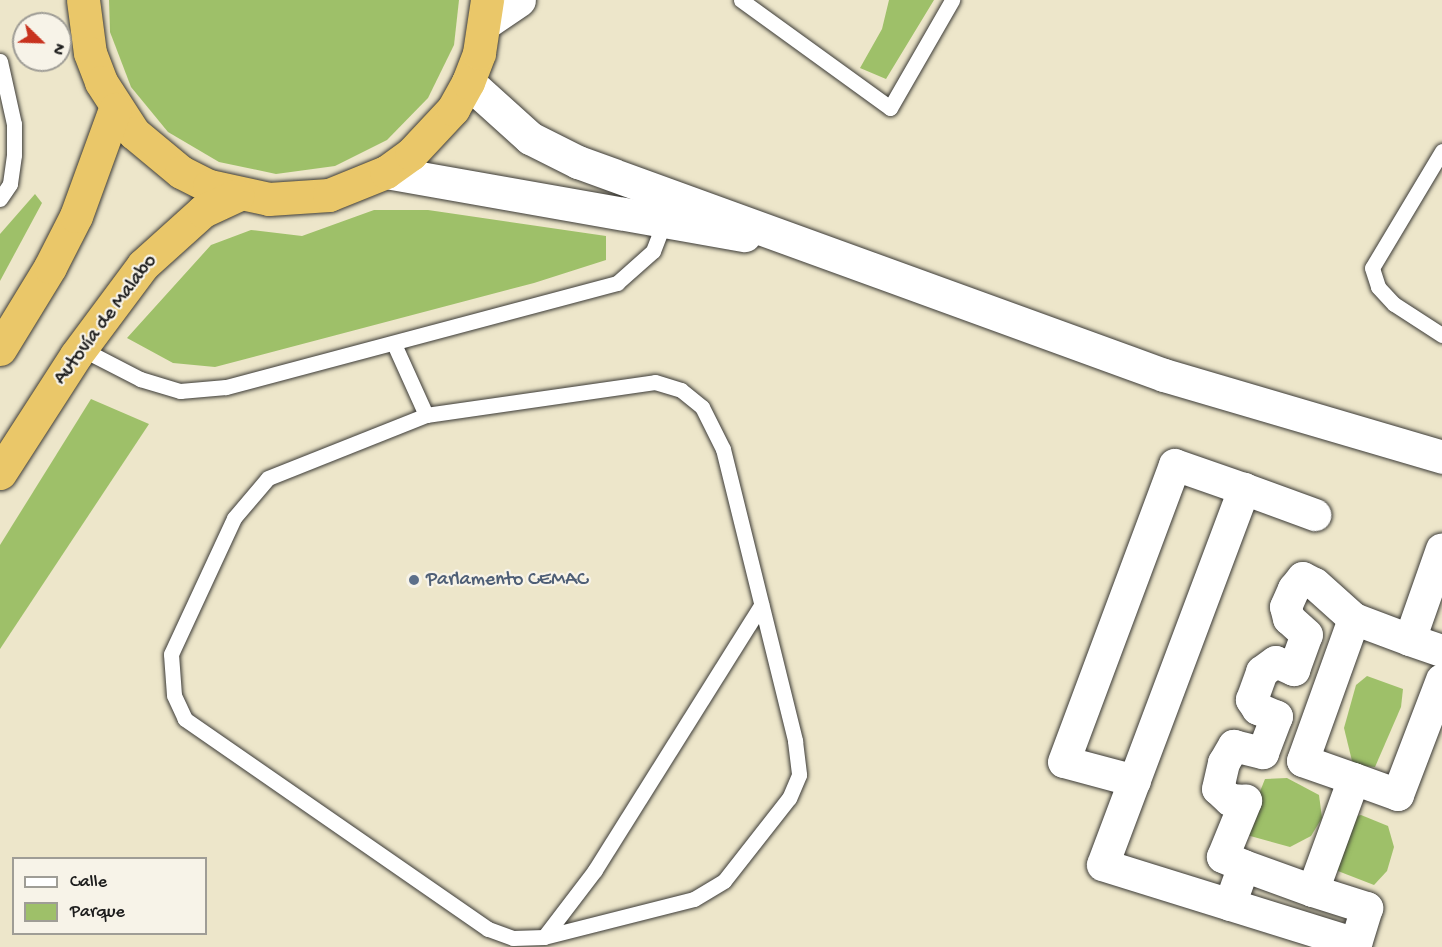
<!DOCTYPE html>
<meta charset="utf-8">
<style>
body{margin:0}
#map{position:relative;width:1442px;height:947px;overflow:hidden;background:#ede6ca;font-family:"Gochi Hand",sans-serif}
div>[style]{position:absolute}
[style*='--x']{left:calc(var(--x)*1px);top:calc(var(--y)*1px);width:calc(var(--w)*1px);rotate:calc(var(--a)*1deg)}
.green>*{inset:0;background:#9ec069}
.roads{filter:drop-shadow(0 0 2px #3b3a36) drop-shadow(0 0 2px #3b3a36)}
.service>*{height:15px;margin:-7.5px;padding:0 7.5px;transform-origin:7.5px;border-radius:7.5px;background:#fff}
.minor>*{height:32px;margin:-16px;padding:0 16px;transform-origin:16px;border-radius:16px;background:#fff}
.tertiary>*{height:33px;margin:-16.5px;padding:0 16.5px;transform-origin:16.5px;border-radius:16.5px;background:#fff}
.trunk>*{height:33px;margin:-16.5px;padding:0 16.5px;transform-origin:16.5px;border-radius:16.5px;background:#eac769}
.dots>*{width:16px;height:16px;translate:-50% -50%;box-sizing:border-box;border:3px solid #f7f3e8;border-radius:50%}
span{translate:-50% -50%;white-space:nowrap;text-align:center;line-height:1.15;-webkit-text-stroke:4.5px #f7f3e8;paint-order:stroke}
.street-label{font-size:20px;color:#1c1c1c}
.service-label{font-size:20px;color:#4e5e75}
.left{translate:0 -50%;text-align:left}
.legend{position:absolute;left:12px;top:857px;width:195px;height:78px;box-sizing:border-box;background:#f7f3e8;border:2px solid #9f9d96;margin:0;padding:8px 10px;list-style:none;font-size:18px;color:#1c1c1c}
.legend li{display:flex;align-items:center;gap:12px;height:30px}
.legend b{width:30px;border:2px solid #9f9d96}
.north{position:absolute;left:12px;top:12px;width:60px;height:60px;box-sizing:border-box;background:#f7f3e8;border:2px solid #9f9d96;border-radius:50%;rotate:113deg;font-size:16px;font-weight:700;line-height:24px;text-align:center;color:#1c1c1c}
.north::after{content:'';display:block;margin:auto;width:21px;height:27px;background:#c8321e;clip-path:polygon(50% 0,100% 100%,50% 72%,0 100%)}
</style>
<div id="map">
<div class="green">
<div style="clip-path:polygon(109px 0,459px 0,454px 45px,428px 98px,387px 140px,335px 166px,276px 174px,219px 162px,168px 132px,131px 87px,110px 32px)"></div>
<div style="clip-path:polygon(889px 0,934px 0,886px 79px,860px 68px,882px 29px)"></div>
<div style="clip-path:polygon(35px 194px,42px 203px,0 281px,0 234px)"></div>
<div style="clip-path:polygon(374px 210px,428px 210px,606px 236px,606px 260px,534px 283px,215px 367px,173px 363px,127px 338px,211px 245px,251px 230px,302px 236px)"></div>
<div style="clip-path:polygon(91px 399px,149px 424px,0 649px,0 545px)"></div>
<div style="clip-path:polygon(1367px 676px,1403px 689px,1401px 707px,1375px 767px,1353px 765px,1344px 728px,1356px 685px)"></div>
<div style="clip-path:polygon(1287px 778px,1319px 795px,1322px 818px,1311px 836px,1290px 847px,1243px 834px,1265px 779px)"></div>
<div style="clip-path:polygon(1361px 815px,1388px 826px,1394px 847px,1387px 871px,1374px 885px,1325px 866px,1343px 819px)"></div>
</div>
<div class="roads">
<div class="service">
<div style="--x:741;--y:0;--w:184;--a:35.9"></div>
<div style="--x:890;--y:108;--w:125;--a:-60.1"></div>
<div style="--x:0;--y:61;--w:65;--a:77.5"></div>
<div style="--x:14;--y:124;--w:31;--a:90"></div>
<div style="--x:14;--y:155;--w:29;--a:98"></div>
<div style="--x:10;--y:184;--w:18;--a:124"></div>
<div style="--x:1442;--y:151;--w:136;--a:120.9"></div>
<div style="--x:1372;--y:268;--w:20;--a:72"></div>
<div style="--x:1378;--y:287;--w:23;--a:47"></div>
<div style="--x:1394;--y:304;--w:57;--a:32.9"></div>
<div style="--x:394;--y:344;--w:78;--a:65.7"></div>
<div style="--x:426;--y:415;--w:231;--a:-8.2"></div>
<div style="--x:655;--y:382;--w:27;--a:17"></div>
<div style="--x:681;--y:390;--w:27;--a:39"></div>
<div style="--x:702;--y:407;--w:47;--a:63.4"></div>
<div style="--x:723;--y:449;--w:301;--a:76.1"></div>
<div style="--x:795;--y:741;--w:34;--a:83"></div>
<div style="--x:799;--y:775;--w:25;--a:113"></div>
<div style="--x:789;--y:798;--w:105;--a:128.1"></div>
<div style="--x:724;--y:881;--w:35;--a:149"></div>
<div style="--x:694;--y:899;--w:155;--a:165.8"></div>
<div style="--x:544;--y:937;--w:31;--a:178"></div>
<div style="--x:513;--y:938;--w:27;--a:-160"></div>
<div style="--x:488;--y:929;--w:369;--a:-145.3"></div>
<div style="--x:185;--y:719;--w:26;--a:-115"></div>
<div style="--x:174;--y:695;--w:41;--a:-94.2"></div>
<div style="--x:171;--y:654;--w:150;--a:-65.1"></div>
<div style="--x:234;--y:518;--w:52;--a:-49.6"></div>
<div style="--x:268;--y:478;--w:170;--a:-21.7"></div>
<div style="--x:80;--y:348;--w:68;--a:27.3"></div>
<div style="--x:140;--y:379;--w:42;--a:16.7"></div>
<div style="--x:180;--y:391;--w:46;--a:-5"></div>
<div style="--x:226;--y:387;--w:405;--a:-14.9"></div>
<div style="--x:617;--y:283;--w:48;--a:-41.6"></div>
<div style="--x:653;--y:251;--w:33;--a:-69"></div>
<div style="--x:544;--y:937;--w:84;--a:-52.7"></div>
<div style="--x:595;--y:870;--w:313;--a:-57.9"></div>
</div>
<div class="minor">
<div style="--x:1410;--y:640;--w:34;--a:19"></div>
<div style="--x:1354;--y:779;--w:47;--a:20"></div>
<div style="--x:1398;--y:795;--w:123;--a:-69.1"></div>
<div style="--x:1135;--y:781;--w:73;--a:-165"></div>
<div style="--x:1064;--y:762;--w:317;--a:-69.5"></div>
<div style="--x:1175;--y:465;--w:73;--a:19.2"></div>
<div style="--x:1244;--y:866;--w:23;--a:-157"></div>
<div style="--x:1223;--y:857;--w:61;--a:-67.7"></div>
<div style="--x:1246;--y:801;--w:16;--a:-176"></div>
<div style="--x:1230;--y:800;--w:16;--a:-137"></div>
<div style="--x:1218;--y:789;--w:27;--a:-77"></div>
<div style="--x:1224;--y:763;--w:20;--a:-60"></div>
<div style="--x:1234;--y:746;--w:30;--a:14"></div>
<div style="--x:1263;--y:753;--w:39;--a:-69"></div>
<div style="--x:1277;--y:717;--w:21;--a:-157"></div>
<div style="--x:1258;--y:709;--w:11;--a:-124"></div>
<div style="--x:1252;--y:700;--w:30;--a:-70"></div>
<div style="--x:1262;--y:672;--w:17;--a:-36"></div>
<div style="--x:1276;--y:662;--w:20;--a:24"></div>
<div style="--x:1294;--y:670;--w:37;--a:-70"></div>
<div style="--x:1307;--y:635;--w:24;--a:-138"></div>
<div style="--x:1289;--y:619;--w:12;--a:-104"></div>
<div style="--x:1286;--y:607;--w:20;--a:-66"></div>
<div style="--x:1294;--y:589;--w:14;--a:-51"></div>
<div style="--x:1303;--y:578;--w:13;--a:27"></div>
<div style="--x:1315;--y:584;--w:52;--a:41.9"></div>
<div style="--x:1313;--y:891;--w:57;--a:17.5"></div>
<div style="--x:1367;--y:908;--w:38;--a:107"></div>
<div style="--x:1356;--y:944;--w:265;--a:-162.7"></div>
<div style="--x:1103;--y:865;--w:402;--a:-69.4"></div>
<div style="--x:1244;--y:489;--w:76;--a:20.1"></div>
<div style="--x:1230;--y:905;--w:41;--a:-70.3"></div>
<div style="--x:1244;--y:866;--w:73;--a:19.9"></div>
<div style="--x:1313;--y:891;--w:119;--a:-69.9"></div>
<div style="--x:1354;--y:779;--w:54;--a:-160.6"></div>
<div style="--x:1303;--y:761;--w:151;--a:-70.2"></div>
<div style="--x:1354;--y:619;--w:60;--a:20.6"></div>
<div style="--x:1410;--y:640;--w:96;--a:-70.6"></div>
</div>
<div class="tertiary">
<div style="--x:485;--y:23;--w:41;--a:-34.1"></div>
<div style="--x:468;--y:82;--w:84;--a:42.1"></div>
<div style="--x:530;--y:138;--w:54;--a:26.6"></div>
<div style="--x:578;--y:162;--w:624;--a:19.98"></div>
<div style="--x:1164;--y:375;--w:290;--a:16.4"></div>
<div style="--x:386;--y:172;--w:364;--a:10"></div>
</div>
<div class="trunk">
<div style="--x:83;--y:0;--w:53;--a:82.5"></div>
<div style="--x:90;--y:53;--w:31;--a:69"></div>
<div style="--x:101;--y:82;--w:61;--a:57.1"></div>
<div style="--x:134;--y:133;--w:61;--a:39.7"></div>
<div style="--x:181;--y:172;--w:31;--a:27"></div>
<div style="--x:209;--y:186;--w:61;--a:12.2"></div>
<div style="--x:269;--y:199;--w:60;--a:-3.8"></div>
<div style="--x:329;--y:195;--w:61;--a:-22"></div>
<div style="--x:386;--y:172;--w:31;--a:-36"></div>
<div style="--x:411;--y:154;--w:62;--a:-47"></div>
<div style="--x:453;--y:109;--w:31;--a:-61"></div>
<div style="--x:468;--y:82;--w:31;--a:-69"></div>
<div style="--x:479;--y:53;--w:54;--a:-81.4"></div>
<div style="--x:0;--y:349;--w:96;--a:-58.6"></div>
<div style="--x:50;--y:267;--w:57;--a:-63"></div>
<div style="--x:76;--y:216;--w:114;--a:-70"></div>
<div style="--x:0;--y:473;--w:140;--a:-57.2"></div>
<div style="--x:76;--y:355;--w:112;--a:-53.3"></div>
<div style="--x:143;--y:265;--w:81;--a:-42"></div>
<div style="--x:203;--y:211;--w:38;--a:-25"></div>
</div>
</div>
<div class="dots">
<div style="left:414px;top:580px;background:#5c6f8a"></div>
</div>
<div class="street-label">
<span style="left:106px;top:320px;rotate:-53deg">Autovía de Malabo</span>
</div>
<div class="service-label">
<span class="left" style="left:426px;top:580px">Parlamento CEMAC</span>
</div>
<ul class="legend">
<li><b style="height:8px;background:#fff"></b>Calle</li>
<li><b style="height:16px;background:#9ec069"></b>Parque</li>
</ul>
<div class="north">N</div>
</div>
